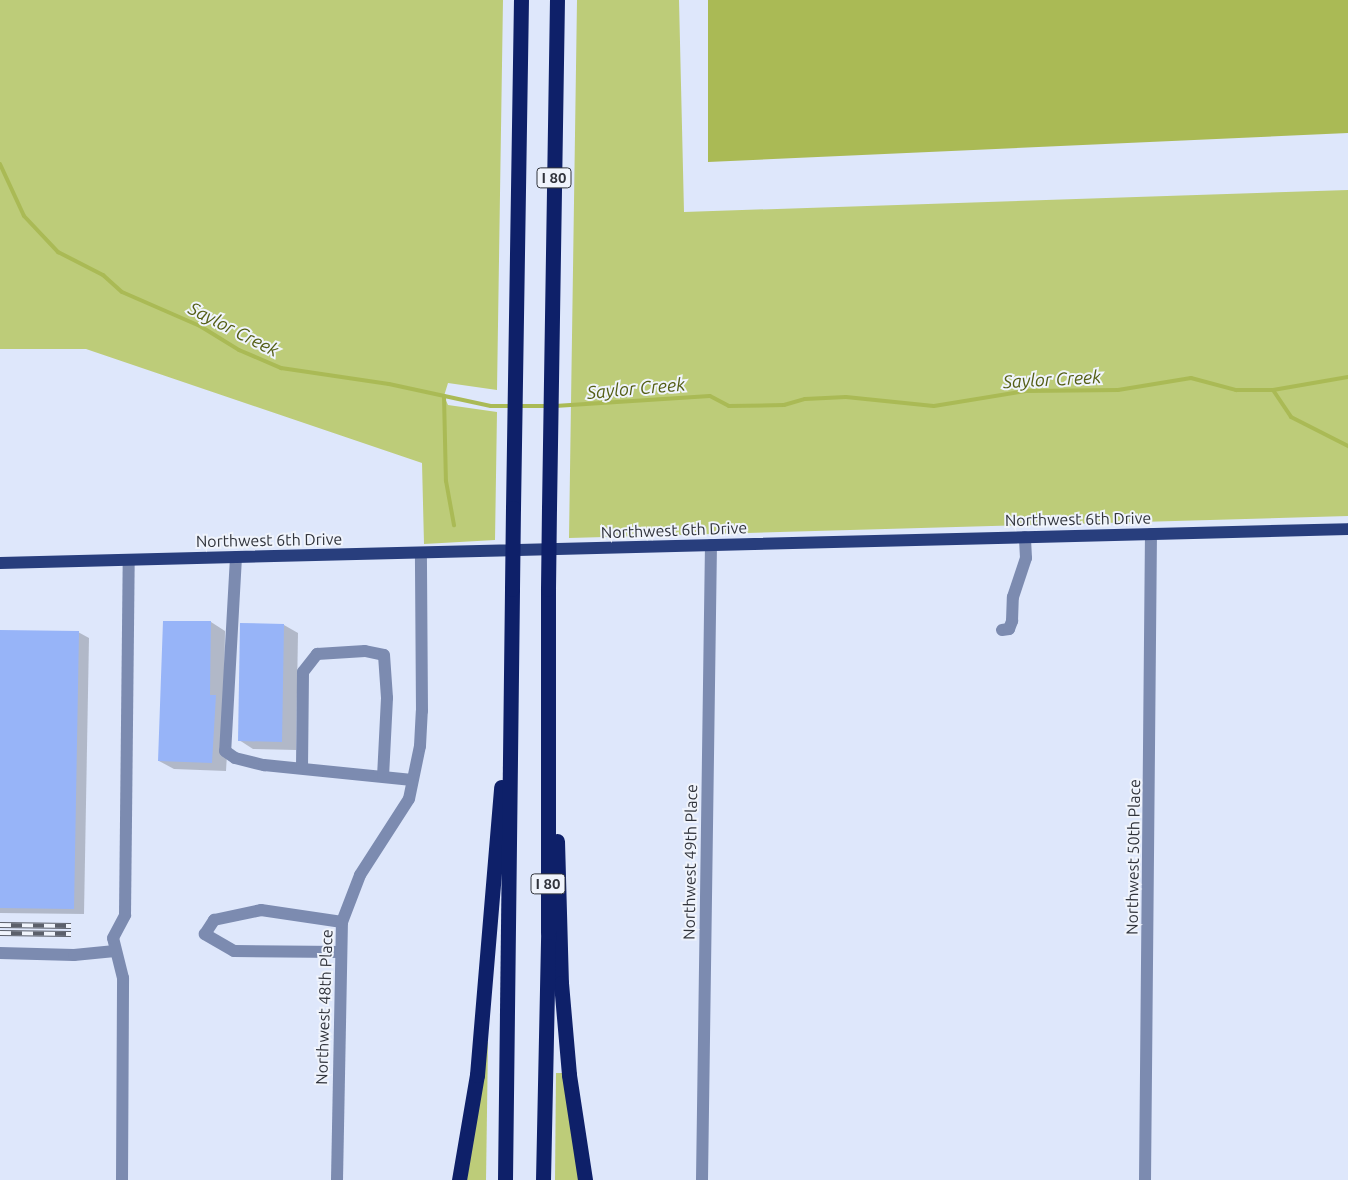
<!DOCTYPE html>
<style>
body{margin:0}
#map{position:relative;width:1348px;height:1180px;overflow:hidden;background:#dee7fb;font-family:Ubuntu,sans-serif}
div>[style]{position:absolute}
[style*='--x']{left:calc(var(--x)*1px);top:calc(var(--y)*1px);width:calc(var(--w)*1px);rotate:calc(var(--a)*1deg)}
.green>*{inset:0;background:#bdcc79}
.water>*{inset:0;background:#aaba55}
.shadow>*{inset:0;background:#0003}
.stream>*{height:4px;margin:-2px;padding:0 2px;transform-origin:2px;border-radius:2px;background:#aaba55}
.building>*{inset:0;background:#97b4f8}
.minor>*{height:12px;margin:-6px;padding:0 6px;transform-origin:6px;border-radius:6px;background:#7c8bb0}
.major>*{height:12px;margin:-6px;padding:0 6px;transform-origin:6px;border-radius:6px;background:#283e7d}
.highway>*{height:15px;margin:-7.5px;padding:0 7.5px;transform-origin:7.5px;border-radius:7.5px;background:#0e2069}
.rail>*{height:5.5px;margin-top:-2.75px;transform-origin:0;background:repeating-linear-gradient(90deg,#f0f4fc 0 11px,#5c606b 0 22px);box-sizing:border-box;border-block:1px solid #5c606b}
.highway-bridge>*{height:15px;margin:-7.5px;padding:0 7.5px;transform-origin:7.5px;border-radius:7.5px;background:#0e2069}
span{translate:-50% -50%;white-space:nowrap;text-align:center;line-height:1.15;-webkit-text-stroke:4px #f0f4fc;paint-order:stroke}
.shield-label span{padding:1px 4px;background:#f0f4fc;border:1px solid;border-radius:4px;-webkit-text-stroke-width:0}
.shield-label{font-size:15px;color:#31343c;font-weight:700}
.street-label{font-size:16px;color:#31343c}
.water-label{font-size:18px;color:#545e15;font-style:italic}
</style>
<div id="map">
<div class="green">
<div style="clip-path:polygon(0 0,503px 0,497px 390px,448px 383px,444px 396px,448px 405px,497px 412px,495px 540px,424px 544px,422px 463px,86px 349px,0 349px)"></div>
<div style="clip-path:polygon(577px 0,679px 0,684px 212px,1348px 190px,1348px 516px,569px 538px)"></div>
<div style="clip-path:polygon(488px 1042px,486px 1180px,467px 1180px,483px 1043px)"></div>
<div style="clip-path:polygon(556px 1073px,563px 1073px,580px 1180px,555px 1180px)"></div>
</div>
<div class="water">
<div style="clip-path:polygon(708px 0,1348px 0,1348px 133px,708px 162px)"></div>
</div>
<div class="shadow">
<div style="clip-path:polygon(164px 622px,211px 622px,225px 631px,224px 702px,230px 705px,226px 771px,174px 769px,159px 761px)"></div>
<div style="clip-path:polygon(284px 625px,298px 633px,296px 750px,253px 749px,239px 740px)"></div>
<div style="clip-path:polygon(0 631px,78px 632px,89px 638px,84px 914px,0 913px)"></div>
</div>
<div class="stream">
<div style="--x:0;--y:164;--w:57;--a:65.2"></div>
<div style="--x:24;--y:216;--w:50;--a:46.6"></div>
<div style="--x:58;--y:252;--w:51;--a:27.1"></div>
<div style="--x:103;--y:275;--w:25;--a:42"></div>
<div style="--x:122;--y:292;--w:85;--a:23.6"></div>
<div style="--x:200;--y:326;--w:46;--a:31.6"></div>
<div style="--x:239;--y:350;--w:46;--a:23.2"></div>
<div style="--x:281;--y:368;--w:109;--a:8.4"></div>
<div style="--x:389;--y:384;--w:104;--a:12.2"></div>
<div style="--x:491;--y:406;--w:20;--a:0"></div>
<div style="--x:1273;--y:390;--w:32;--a:56"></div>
<div style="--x:1291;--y:417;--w:64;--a:27"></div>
<div style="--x:444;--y:396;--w:85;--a:88.7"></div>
<div style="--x:446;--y:481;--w:45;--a:79.7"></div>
<div style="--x:518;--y:406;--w:30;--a:0"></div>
<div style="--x:555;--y:406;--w:155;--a:-3.7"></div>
<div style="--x:710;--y:396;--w:21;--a:28"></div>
<div style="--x:729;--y:406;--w:55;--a:-1"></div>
<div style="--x:784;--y:405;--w:22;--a:-16"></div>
<div style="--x:805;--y:399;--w:41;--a:-2.8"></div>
<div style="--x:846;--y:397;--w:88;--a:5.8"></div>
<div style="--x:934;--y:406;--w:93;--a:-9.3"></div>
<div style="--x:1026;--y:391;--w:92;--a:-0.6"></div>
<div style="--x:1118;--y:390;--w:74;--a:-9.3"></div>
<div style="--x:1191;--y:378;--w:47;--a:14.9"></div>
<div style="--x:1236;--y:390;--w:37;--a:0"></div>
<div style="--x:1273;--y:390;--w:76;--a:-9.8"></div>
</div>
<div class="building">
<div style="clip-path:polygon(163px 621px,211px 621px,210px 695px,216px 695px,212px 763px,158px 761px)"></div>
<div style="clip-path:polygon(240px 623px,284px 624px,282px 742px,238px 741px)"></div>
<div style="clip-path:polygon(0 630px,79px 631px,74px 909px,0 908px)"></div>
</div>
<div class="minor">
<div style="--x:236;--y:557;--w:194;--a:93.2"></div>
<div style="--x:225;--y:751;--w:12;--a:35"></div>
<div style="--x:235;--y:758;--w:30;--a:14"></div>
<div style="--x:264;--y:765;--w:149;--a:5.8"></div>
<div style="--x:1002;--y:630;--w:7;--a:-8"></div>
<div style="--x:1009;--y:629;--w:9;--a:-69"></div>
<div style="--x:1012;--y:621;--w:24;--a:-88"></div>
<div style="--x:1013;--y:597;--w:41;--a:-71.6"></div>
<div style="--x:1026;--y:558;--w:21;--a:-93"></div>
<div style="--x:302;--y:768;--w:96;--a:-89.4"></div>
<div style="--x:303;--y:672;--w:23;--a:-52"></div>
<div style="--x:317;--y:654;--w:48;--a:-3.6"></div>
<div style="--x:365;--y:651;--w:19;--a:12"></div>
<div style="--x:384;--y:655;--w:43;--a:86"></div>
<div style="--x:387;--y:698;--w:78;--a:92.9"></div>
<div style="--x:341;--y:952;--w:107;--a:-179.5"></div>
<div style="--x:234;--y:951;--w:34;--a:-150"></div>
<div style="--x:205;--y:934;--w:17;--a:-57"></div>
<div style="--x:214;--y:920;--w:48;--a:-12"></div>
<div style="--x:261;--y:910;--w:82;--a:8.4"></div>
<div style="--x:0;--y:953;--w:74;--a:1.5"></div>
<div style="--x:74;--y:955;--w:41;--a:-5.6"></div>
<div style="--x:122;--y:1180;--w:202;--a:-89.7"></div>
<div style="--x:123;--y:978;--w:41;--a:-104"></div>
<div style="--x:113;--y:938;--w:26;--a:-62"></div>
<div style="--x:125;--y:915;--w:355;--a:-89.4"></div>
<div style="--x:337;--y:1180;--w:258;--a:-88.9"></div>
<div style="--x:342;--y:922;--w:50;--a:-69"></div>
<div style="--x:360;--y:875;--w:90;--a:-57.2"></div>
<div style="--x:409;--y:799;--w:54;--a:-78.3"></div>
<div style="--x:420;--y:746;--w:35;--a:-87"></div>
<div style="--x:422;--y:711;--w:158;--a:-90.4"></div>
<div style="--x:702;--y:1180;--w:635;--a:-89.19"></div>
<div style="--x:1145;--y:1180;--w:646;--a:-89.47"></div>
</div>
<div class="major">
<div style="--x:0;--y:563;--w:1348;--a:-1.44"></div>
</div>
<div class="highway">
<div style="--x:513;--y:508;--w:508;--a:-89.1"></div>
<div style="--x:549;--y:508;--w:508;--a:-89.1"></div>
<div style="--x:557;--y:841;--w:142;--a:88.4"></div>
<div style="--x:561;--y:983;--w:92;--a:85"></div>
<div style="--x:569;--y:1075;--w:106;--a:81.3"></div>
<div style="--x:459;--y:1180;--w:107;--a:-80.3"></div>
<div style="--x:477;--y:1075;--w:289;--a:-85.2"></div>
<div style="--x:505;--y:1180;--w:591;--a:-89.32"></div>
<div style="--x:543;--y:1180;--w:248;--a:-88.8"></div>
<div style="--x:548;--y:932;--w:343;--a:-90"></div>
</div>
<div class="rail">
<div style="--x:0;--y:925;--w:71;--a:0.8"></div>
<div style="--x:0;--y:933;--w:71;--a:0.8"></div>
</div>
<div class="highway-bridge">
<div style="--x:512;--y:589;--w:81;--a:-89.3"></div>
<div style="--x:548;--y:589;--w:81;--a:-89.3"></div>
</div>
<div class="shield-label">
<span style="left:554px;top:178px">I 80</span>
<span style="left:548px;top:884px">I 80</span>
</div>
<div class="street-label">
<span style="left:1078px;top:519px;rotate:-1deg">Northwest 6th Drive</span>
<span style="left:674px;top:530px;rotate:-2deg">Northwest 6th Drive</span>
<span style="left:269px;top:540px;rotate:-1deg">Northwest 6th Drive</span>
<span style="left:1133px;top:857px;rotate:-89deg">Northwest 50th Place</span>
<span style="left:690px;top:862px;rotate:-89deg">Northwest 49th Place</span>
<span style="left:324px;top:1007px;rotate:-88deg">Northwest 48th Place</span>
</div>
<div class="water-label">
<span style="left:234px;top:329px;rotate:27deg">Saylor Creek</span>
<span style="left:1052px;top:379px;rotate:-3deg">Saylor Creek</span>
<span style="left:636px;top:388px;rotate:-5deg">Saylor Creek</span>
</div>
</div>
